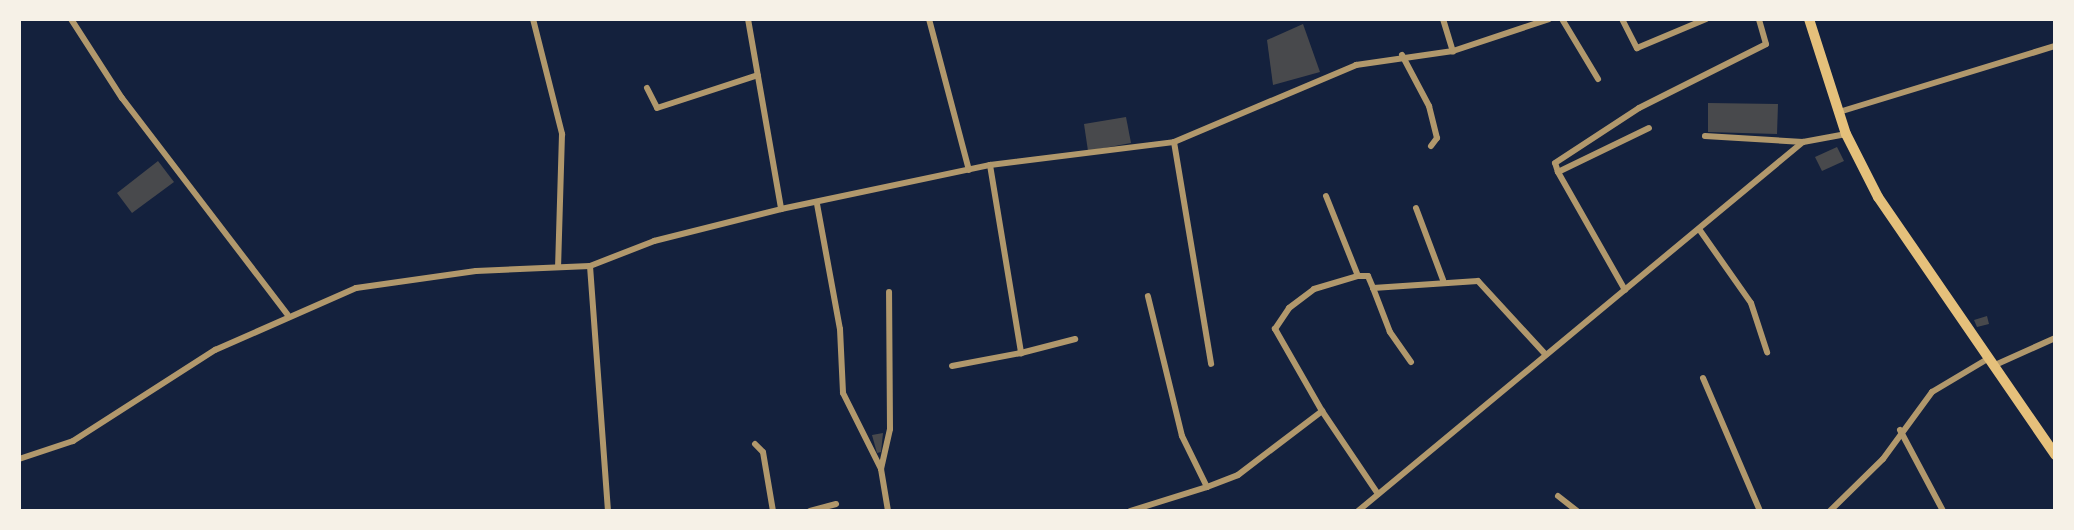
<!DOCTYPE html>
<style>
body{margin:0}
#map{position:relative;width:2074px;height:530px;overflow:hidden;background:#14213d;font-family:"PT Sans",sans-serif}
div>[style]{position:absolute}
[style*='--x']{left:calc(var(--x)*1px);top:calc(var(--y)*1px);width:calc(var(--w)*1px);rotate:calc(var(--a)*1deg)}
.building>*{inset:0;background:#48494c}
.minor>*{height:6px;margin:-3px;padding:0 3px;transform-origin:3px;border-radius:3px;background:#b1986c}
.primary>*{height:10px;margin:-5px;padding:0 5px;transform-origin:5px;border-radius:5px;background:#e5c07b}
span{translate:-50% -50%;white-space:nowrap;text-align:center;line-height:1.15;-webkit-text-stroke:5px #f6f1e7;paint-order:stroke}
.frame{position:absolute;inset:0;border:21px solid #f6f1e7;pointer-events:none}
</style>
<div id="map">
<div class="building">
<div style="clip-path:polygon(1303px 24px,1320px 72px,1273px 85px,1267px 40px)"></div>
<div style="clip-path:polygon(1708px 103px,1778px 104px,1777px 134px,1708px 132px)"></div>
<div style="clip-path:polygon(1126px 117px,1131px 143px,1088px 151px,1084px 124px)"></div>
<div style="clip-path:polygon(1837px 147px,1844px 161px,1822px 171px,1815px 157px)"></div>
<div style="clip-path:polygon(158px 161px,174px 182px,132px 213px,117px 193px)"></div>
<div style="clip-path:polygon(1987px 316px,1989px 324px,1977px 327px,1974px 320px)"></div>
<div style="clip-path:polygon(883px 433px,881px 452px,877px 453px,872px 435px)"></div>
</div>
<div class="minor">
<div style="--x:71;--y:19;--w:94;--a:57.2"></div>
<div style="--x:122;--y:98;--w:272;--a:52.6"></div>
<div style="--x:533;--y:19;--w:119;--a:75.8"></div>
<div style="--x:562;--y:134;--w:131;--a:91.7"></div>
<div style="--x:748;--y:19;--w:193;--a:80.1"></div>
<div style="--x:929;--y:19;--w:156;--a:75.2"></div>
<div style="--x:1443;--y:19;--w:34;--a:73"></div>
<div style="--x:1562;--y:19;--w:70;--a:59"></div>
<div style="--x:1622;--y:19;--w:33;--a:63"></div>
<div style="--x:1637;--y:48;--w:75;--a:-22.8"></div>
<div style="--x:1402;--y:55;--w:58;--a:62.1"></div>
<div style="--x:1429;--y:106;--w:33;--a:76"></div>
<div style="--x:1437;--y:138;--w:10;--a:127"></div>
<div style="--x:647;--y:88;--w:22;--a:63"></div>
<div style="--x:657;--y:108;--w:106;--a:-18.1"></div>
<div style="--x:1839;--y:112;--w:226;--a:-17"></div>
<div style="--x:1705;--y:136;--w:98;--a:3.5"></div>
<div style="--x:1174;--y:142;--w:225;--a:80.5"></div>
<div style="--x:990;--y:165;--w:191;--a:80.6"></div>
<div style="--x:1021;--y:353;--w:56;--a:-14.5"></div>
<div style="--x:1558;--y:172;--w:9;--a:-108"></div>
<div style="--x:1555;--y:163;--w:100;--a:-33.2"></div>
<div style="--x:1639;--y:108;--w:142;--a:-26.7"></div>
<div style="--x:1766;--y:44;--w:26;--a:-106"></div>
<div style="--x:1326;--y:196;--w:86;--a:68.2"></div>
<div style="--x:1358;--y:276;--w:10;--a:0"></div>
<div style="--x:1368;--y:276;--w:13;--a:67"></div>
<div style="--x:817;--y:204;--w:127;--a:79.6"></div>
<div style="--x:840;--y:329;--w:64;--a:87.3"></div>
<div style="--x:843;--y:393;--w:85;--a:63.4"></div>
<div style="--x:881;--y:469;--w:43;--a:80.5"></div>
<div style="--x:1416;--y:208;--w:77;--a:69.4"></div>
<div style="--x:1699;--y:229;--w:90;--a:54.9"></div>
<div style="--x:1751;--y:303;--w:52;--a:71.9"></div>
<div style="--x:590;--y:266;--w:246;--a:85.8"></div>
<div style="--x:1625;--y:290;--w:136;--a:-119.6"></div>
<div style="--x:1558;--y:172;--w:101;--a:-25.8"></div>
<div style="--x:1411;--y:362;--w:37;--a:-125"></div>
<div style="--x:1390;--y:332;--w:47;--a:-111.1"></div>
<div style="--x:1373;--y:288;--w:105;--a:-3.8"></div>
<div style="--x:1478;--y:281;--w:100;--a:47.4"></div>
<div style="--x:1995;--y:365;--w:66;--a:-24.2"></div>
<div style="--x:952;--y:366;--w:70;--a:-10.7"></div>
<div style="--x:1703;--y:378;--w:145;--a:66.8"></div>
<div style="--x:1322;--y:411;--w:95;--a:-119.8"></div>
<div style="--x:1275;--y:329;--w:25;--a:-56"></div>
<div style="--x:1289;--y:308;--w:31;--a:-37"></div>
<div style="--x:1314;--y:289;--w:46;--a:-16.5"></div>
<div style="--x:1900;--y:430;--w:92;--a:62"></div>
<div style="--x:755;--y:444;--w:11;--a:45"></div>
<div style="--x:763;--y:452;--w:60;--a:80.4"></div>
<div style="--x:19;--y:459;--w:57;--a:-18.4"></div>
<div style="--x:73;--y:441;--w:169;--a:-32.7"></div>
<div style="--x:215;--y:350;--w:154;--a:-23.7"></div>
<div style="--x:356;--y:288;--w:121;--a:-8.1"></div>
<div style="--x:476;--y:271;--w:114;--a:-2.5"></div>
<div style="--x:590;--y:266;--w:69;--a:-21.3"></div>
<div style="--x:654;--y:241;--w:131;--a:-14.1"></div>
<div style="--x:781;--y:209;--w:214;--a:-11.9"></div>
<div style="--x:990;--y:165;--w:185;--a:-7.1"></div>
<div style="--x:1174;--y:142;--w:198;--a:-22.9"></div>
<div style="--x:1356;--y:65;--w:98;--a:-8.2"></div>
<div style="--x:1453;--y:51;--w:101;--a:-18.4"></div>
<div style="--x:881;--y:469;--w:41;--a:-77.3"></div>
<div style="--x:890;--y:429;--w:137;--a:-90.4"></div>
<div style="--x:1207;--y:487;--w:33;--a:-21"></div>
<div style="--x:1238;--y:475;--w:106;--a:-37.3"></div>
<div style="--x:1322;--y:411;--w:100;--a:56"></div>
<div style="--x:1558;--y:496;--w:24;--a:38"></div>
<div style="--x:810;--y:511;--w:27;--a:-15"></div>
<div style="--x:1130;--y:511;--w:81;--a:-17.3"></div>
<div style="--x:1207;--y:487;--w:57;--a:-116.1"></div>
<div style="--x:1182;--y:436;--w:144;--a:-103.7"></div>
<div style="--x:1358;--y:511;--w:578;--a:-39.67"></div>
<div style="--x:1803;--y:142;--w:44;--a:-10.5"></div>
<div style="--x:1830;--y:511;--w:74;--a:-44.5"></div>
<div style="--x:1883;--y:459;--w:83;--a:-53.8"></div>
<div style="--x:1932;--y:392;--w:66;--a:-30.8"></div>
</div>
<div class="primary">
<div style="--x:1809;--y:19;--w:121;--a:72.2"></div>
<div style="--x:1846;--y:134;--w:71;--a:63.1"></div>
<div style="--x:1878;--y:197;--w:313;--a:55.5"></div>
</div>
<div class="frame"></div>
</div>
